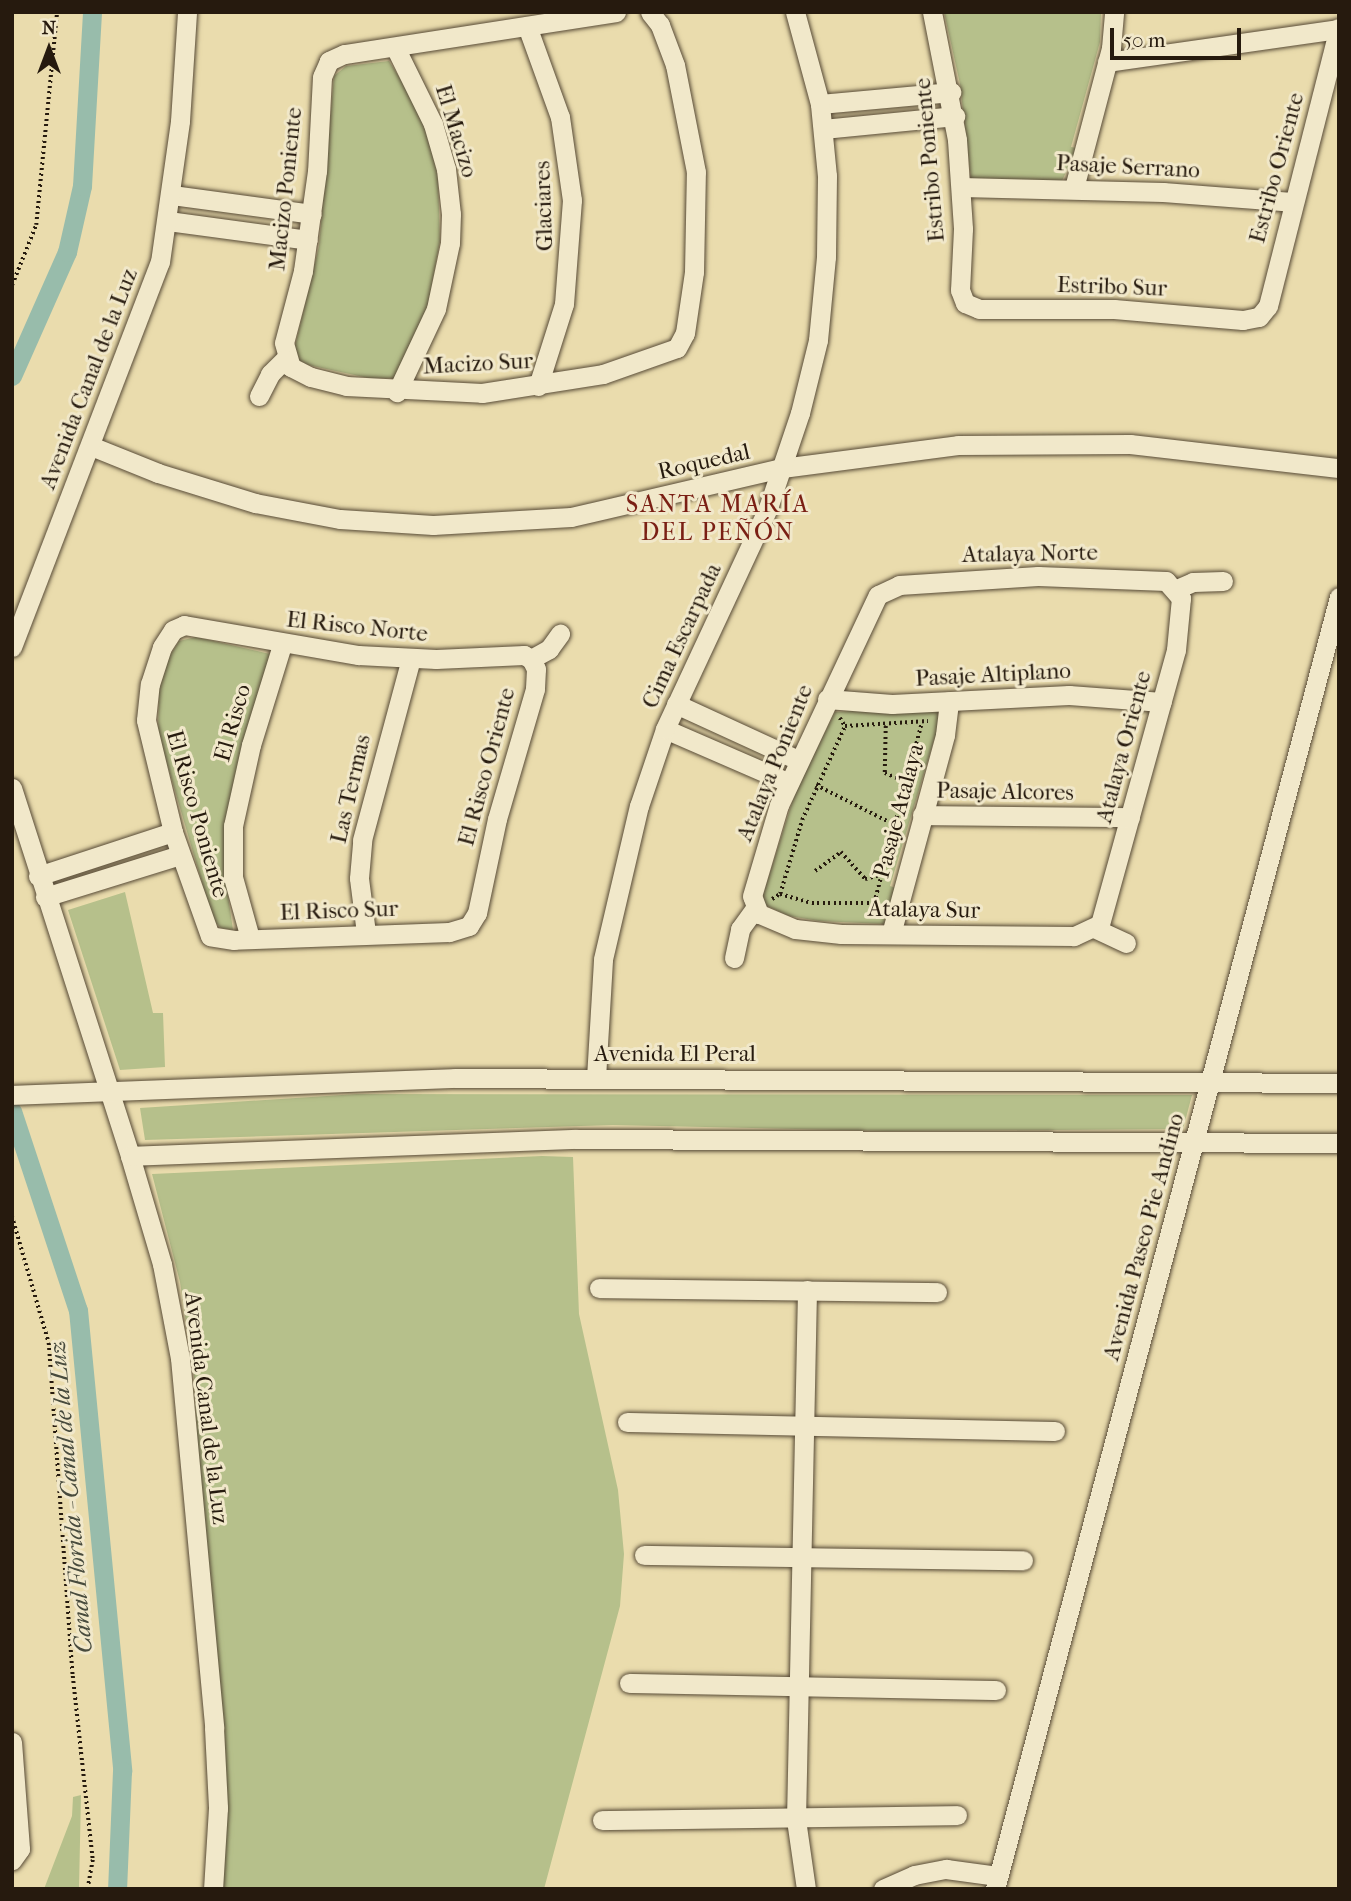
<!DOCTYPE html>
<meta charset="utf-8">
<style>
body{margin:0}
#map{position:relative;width:1351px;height:1901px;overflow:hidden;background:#eadcad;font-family:"IM FELL French Canon",serif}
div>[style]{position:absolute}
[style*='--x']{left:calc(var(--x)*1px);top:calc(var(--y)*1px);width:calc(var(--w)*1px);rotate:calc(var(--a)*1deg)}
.green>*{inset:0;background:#b6c08b}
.canal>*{height:19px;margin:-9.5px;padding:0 9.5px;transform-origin:9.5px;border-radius:9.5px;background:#98bcab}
.path>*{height:3.5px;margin-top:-1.75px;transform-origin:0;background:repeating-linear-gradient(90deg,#261a0e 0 2px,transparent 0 5.5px)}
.roads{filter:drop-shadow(0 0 2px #574a36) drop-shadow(0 0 2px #574a36)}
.minor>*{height:19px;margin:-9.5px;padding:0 9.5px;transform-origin:9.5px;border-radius:9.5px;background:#f1e8ca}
span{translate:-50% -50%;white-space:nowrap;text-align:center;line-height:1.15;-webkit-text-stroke:6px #f1e8ca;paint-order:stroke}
.street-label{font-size:23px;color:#261a0e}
.neighbourhood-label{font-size:24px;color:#7a1f14;letter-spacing:2px}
.water-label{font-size:24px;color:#484b3d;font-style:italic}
.frame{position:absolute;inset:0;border:14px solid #261a0e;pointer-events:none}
.north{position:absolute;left:14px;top:14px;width:70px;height:70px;-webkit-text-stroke:5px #f1e8ca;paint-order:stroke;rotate:0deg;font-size:19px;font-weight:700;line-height:28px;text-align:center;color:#261a0e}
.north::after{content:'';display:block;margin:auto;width:24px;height:32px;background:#261a0e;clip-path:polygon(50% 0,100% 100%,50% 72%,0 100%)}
.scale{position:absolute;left:1110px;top:28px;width:131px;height:32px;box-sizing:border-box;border:4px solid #261a0e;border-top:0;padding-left:9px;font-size:21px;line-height:24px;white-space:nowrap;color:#261a0e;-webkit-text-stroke:5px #f1e8ca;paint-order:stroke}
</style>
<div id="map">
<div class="green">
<div style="clip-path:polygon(944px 12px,1101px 12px,1100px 42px,1071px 147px,1077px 148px,1061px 183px,971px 179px,960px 84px)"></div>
<div style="clip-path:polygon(389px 61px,413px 99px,428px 137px,438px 177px,440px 241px,428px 305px,394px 378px,373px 379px,308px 365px,299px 360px,295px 346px,319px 246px,334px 76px,346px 66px)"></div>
<div style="clip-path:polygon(196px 637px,270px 654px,246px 734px,227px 889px,233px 930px,221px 928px,213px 920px,158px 733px,159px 690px,169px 657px,179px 641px)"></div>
<div style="clip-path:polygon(939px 706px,938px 739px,934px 740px,890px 886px,896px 888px,884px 924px,819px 921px,789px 916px,765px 905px,763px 895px,795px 793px,835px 712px)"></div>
<div style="clip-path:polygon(125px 892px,153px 1013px,163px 1013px,165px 1067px,120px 1070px,68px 910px)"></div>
<div style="clip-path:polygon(357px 1094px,1192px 1095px,1183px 1129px,887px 1131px,613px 1125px,145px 1140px,140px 1108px)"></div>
<div style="clip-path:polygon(542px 1156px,573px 1157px,579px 1314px,618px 1490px,624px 1554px,620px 1606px,544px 1889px,221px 1889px,194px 1377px,180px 1282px,152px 1174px)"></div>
<div style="clip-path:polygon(81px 1795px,79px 1889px,44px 1889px,72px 1816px,73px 1797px)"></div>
</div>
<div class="canal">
<div style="--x:12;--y:376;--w:136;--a:-66.1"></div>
<div style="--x:67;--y:252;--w:68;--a:-77.2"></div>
<div style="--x:82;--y:186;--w:174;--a:-86.7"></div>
<div style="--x:12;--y:1111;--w:210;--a:71.7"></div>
<div style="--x:78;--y:1310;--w:463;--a:84.5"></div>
<div style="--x:122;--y:1771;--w:118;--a:92.4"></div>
</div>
<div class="path">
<div style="--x:12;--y:285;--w:65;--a:-68.2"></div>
<div style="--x:36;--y:225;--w:214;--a:-84.4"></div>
<div style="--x:840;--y:718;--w:9;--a:58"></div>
<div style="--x:845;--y:726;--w:83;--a:-3.4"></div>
<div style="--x:886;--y:726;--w:47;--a:91.2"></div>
<div style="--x:885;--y:773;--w:25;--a:23"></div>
<div style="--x:816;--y:785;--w:97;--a:26.8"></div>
<div style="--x:815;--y:871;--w:32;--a:-36"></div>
<div style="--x:841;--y:852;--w:36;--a:48"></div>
<div style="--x:865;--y:879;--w:20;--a:-15"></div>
<div style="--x:780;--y:894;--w:33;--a:16"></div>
<div style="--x:812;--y:903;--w:62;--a:0"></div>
<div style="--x:772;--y:899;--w:9;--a:-32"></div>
<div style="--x:780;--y:894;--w:77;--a:-73.4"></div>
<div style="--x:802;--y:820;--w:103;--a:-65.4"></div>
<div style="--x:878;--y:911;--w:9;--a:-117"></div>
<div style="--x:874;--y:903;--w:184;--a:-75.2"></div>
<div style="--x:12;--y:1216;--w:132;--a:73.8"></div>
<div style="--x:49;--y:1343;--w:334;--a:85.9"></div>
<div style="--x:73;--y:1676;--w:185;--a:83.8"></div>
<div style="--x:93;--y:1860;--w:29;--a:100"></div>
</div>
<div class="roads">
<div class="minor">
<div style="--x:616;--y:12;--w:275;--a:171.2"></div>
<div style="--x:344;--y:54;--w:17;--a:155"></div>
<div style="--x:329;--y:61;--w:17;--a:114"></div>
<div style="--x:322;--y:77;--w:94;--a:93"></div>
<div style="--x:317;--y:171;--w:101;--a:98"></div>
<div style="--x:303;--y:271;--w:74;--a:104.8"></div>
<div style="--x:284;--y:343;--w:25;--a:74"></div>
<div style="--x:291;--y:367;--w:22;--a:27"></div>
<div style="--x:311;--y:377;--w:36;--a:14"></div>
<div style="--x:346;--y:386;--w:136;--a:2.9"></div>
<div style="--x:482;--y:393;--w:122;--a:-8.9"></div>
<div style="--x:603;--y:374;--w:78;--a:-19.4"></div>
<div style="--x:677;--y:348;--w:17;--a:-62"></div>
<div style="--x:685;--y:333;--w:62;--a:-81.6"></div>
<div style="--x:694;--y:272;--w:100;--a:-88.9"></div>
<div style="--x:696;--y:172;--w:109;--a:-101.1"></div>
<div style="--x:675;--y:65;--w:43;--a:-110.6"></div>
<div style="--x:660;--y:25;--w:16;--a:-128"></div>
<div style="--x:932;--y:12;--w:130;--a:78.9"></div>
<div style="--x:957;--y:140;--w:89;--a:86.1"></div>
<div style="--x:963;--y:229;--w:61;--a:92.8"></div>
<div style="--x:960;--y:290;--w:14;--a:69"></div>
<div style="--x:965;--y:303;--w:15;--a:23"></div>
<div style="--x:979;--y:309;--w:135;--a:0"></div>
<div style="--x:1114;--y:309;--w:129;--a:4.9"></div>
<div style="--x:1243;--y:320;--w:16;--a:-11"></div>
<div style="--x:1259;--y:317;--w:14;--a:-51"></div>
<div style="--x:1268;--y:306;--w:287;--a:-75.7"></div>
<div style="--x:527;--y:26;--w:97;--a:70.1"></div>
<div style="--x:560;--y:117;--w:84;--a:81.8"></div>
<div style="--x:572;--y:200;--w:104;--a:94.4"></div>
<div style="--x:564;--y:304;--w:86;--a:107.6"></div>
<div style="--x:395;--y:47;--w:86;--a:63.7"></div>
<div style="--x:433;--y:124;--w:47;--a:73.9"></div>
<div style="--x:446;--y:169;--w:45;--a:83.7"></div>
<div style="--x:451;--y:214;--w:29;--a:92"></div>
<div style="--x:450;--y:243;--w:67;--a:102"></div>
<div style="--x:436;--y:309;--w:92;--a:115.2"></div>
<div style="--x:1107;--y:62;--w:234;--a:-8.1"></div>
<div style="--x:820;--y:104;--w:132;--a:-5.2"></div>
<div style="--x:823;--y:129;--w:133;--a:-5.6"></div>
<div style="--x:961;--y:187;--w:202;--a:1.4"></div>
<div style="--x:1163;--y:192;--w:129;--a:4.4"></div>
<div style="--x:1074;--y:188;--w:145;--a:-75.2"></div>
<div style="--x:1111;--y:48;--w:36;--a:-85"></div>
<div style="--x:172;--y:195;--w:141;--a:7.7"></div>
<div style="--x:168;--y:221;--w:141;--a:7.7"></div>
<div style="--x:259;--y:396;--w:25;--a:-63"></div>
<div style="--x:270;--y:374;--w:21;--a:-45"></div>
<div style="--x:91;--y:446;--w:72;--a:21.9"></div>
<div style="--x:158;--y:473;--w:102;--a:17.2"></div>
<div style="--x:255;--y:503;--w:86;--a:10.7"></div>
<div style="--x:340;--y:519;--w:93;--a:3.7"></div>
<div style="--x:433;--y:525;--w:138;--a:-3.3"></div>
<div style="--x:571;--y:517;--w:217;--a:-13.1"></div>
<div style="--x:782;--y:468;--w:177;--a:-7.4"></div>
<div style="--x:958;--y:445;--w:172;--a:-0.3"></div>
<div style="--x:1130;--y:444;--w:210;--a:6.6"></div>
<div style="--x:1038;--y:576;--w:128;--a:2.2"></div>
<div style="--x:1166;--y:581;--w:23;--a:49"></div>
<div style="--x:1181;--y:598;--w:52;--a:95.5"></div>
<div style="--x:1176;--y:650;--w:284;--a:105.5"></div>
<div style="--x:1100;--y:924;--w:29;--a:155"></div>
<div style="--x:1074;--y:936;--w:233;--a:-179.5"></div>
<div style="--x:841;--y:934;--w:46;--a:-173.8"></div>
<div style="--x:795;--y:929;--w:39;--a:-157"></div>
<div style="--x:759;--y:914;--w:19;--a:-111"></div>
<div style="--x:752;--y:896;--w:95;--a:-73.5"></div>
<div style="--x:779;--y:805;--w:232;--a:-64.8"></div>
<div style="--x:878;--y:595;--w:23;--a:-25"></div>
<div style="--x:899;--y:585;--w:139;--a:-3.7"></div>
<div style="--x:1177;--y:589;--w:17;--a:-24"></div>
<div style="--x:1193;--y:582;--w:30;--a:-2"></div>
<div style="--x:184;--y:625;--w:177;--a:9.8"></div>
<div style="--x:358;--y:655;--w:78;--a:2.9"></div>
<div style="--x:436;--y:659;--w:88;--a:-2.6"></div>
<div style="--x:524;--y:655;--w:8;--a:30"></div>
<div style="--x:531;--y:659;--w:11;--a:63"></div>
<div style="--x:536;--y:669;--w:20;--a:93"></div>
<div style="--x:535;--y:689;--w:135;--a:106.3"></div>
<div style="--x:497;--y:819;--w:96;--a:102"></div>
<div style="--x:477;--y:913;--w:15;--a:122"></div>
<div style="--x:469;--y:926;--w:21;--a:163"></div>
<div style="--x:449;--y:932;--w:215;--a:177.9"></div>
<div style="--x:234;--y:940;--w:24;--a:-171"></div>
<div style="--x:210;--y:936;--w:110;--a:-109.6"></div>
<div style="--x:173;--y:832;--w:115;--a:-103.6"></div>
<div style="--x:146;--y:720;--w:36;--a:-84"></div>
<div style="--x:150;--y:684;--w:39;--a:-72"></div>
<div style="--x:162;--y:647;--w:20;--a:-57"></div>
<div style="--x:173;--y:630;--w:12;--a:-24"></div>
<div style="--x:12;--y:647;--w:412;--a:-69"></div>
<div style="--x:160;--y:262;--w:142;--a:-81.9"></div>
<div style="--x:180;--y:121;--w:109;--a:-86.3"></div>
<div style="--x:531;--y:659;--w:21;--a:-29"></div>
<div style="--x:549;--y:649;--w:19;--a:-54"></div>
<div style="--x:827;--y:699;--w:65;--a:4.4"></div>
<div style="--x:892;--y:704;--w:177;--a:-2.9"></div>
<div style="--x:1069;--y:695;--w:93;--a:4.3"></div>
<div style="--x:676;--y:704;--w:134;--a:24.7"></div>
<div style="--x:665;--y:729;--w:135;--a:23.5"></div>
<div style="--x:12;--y:788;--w:386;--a:72.2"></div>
<div style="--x:130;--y:1156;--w:113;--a:73.5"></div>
<div style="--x:162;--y:1264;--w:96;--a:79.2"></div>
<div style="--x:180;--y:1358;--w:372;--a:84.7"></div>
<div style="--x:214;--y:1728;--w:80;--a:87.1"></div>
<div style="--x:218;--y:1808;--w:81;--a:93.5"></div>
<div style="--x:922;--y:815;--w:208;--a:0.6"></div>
<div style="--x:38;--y:876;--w:142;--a:-18.1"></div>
<div style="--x:45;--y:897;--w:141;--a:-17.3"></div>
<div style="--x:1096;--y:929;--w:33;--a:25"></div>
<div style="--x:366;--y:933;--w:55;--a:-97.3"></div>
<div style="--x:359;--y:878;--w:38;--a:-85"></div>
<div style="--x:362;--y:840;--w:188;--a:-74.9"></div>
<div style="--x:891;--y:934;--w:206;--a:-74.8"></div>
<div style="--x:945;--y:735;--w:34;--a:-83"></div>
<div style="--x:250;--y:938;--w:63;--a:-105.6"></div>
<div style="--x:233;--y:877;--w:51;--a:-90"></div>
<div style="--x:233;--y:826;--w:83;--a:-77.5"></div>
<div style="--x:251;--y:745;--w:105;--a:-72.8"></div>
<div style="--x:734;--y:958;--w:30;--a:-78"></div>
<div style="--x:740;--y:929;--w:24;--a:-54"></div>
<div style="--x:596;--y:1078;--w:119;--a:-86.6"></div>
<div style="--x:603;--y:959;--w:157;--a:-76.8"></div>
<div style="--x:639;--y:806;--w:81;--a:-71.3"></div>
<div style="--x:665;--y:729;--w:244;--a:-65"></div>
<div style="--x:768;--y:508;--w:100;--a:-71.4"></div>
<div style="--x:800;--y:413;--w:75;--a:-76.1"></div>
<div style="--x:818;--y:340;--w:83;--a:-84.5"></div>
<div style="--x:826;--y:257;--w:81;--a:-89.3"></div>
<div style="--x:827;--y:176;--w:72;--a:-95.6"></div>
<div style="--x:820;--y:104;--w:95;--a:-105.2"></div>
<div style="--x:12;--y:1095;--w:443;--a:-2.2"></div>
<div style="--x:455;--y:1078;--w:884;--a:0.32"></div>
<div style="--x:130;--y:1156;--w:445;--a:-2.2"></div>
<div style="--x:575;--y:1139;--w:764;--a:0.3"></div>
<div style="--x:599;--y:1288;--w:338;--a:0.7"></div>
<div style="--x:627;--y:1422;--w:428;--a:1.2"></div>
<div style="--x:644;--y:1555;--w:379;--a:0.8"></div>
<div style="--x:629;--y:1683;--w:367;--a:1.1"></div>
<div style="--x:12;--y:1742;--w:107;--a:85.7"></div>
<div style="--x:20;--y:1849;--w:14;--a:126"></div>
<div style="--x:602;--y:1820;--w:355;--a:-0.8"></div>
<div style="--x:806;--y:1889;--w:70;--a:-98.2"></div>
<div style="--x:796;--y:1820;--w:530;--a:-88.81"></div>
<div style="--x:883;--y:1889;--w:34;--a:-24"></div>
<div style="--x:914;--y:1875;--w:33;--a:-11"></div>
<div style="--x:946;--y:1869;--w:52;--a:7.7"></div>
<div style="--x:995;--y:1889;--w:1337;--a:-75.09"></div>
</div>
</div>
<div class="street-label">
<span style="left:456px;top:131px;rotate:73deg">El Macizo</span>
<span style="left:930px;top:160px;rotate:-95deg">Estribo Poniente</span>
<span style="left:1128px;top:167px;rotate:3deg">Pasaje Serrano</span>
<span style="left:1277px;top:168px;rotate:-75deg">Estribo Oriente</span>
<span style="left:286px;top:189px;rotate:-84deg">Macizo Poniente</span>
<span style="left:544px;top:206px;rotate:-92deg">Glaciares</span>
<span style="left:1112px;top:287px;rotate:2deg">Estribo Sur</span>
<span style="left:478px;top:364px;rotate:-3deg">Macizo Sur</span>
<span style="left:89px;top:379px;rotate:-69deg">Avenida Canal de la Luz</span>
<span style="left:704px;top:462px;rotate:-13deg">Roquedal</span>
<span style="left:1030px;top:554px;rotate:-1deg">Atalaya Norte</span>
<span style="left:357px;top:627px;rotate:6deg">El Risco Norte</span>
<span style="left:682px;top:636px;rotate:-65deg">Cima Escarpada</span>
<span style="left:993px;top:675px;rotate:-3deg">Pasaje Altiplano</span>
<span style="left:233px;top:723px;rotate:-74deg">El Risco</span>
<span style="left:1124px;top:747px;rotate:-75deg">Atalaya Oriente</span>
<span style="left:775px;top:763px;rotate:-68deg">Atalaya Poniente</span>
<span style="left:487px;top:767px;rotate:-75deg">El Risco Oriente</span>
<span style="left:351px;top:789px;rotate:-77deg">Las Termas</span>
<span style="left:1005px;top:792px;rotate:1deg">Pasaje Alcores</span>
<span style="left:899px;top:811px;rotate:-75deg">Pasaje Atalaya</span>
<span style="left:197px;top:814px;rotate:74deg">El Risco Poniente</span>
<span style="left:924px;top:910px;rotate:1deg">Atalaya Sur</span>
<span style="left:339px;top:911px;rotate:-2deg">El Risco Sur</span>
<span style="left:675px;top:1054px">Avenida El Peral</span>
<span style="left:1144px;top:1237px;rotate:-75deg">Avenida Paseo Pie Andino</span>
<span style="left:206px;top:1408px;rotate:83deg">Avenida Canal de la Luz</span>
</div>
<div class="neighbourhood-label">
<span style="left:718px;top:519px">SANTA MARÍA<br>DEL PEÑÓN</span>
</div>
<div class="water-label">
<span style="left:71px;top:1497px;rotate:-95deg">Canal Florida - Canal de la Luz</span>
</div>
<div class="frame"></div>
<div class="north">N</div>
<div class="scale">50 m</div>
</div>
